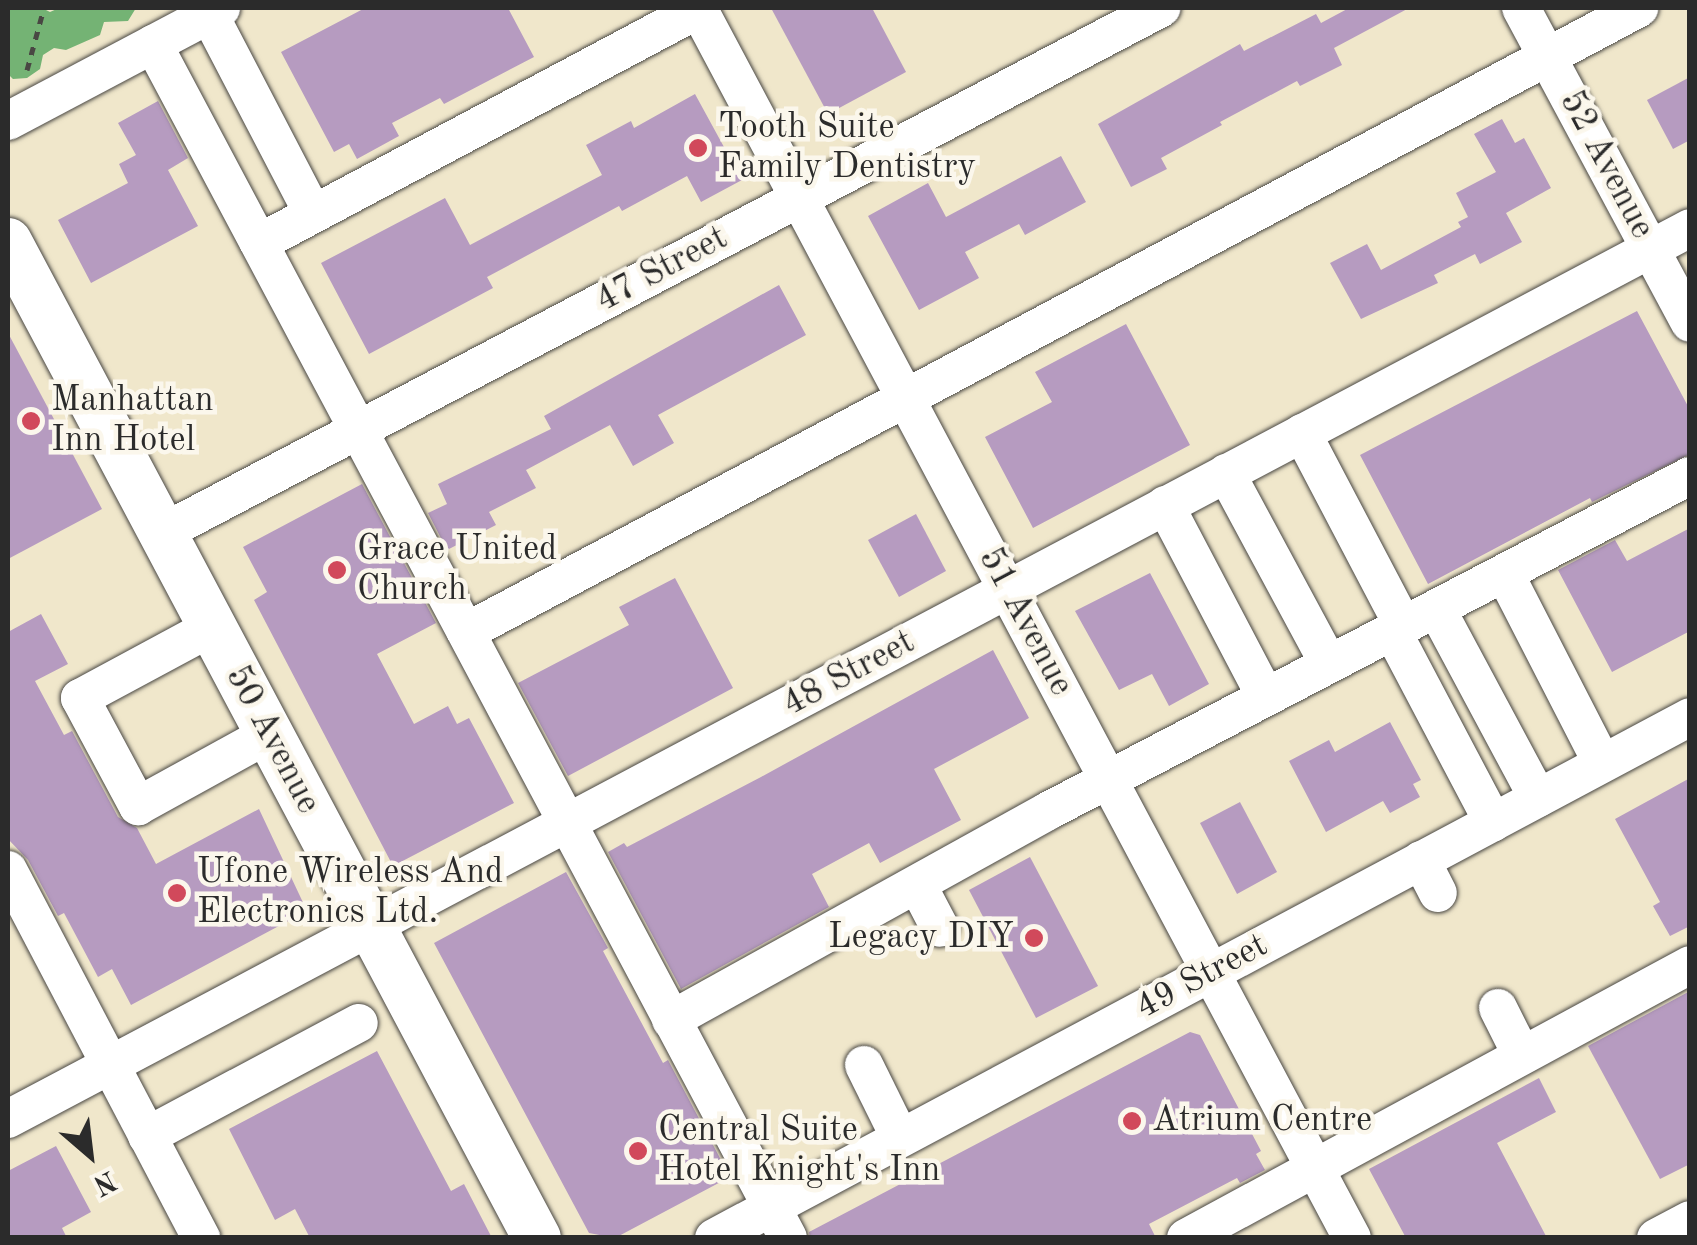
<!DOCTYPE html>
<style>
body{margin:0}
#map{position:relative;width:1697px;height:1245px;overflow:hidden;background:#f0e7cb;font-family:"Old Standard TT",serif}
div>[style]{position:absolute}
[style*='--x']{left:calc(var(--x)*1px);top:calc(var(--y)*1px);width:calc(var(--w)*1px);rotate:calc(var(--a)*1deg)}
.forest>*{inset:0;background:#74b374}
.building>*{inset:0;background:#b69bc0}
.path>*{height:5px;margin-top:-2.5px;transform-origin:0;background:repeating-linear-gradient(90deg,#494743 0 8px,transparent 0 16px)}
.roads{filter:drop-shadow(0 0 2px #494743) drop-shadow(0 0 2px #494743)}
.minor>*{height:38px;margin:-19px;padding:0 19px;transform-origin:19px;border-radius:19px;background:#fff}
.major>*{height:48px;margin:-24px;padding:0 24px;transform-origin:24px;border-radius:24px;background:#fff}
.dots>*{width:28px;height:28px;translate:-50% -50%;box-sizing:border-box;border:5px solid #fbf7ec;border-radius:50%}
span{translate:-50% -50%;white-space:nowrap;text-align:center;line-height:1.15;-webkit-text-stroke:9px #fbf7ec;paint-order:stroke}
.poi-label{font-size:35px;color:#2b2b2b}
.left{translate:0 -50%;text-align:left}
.right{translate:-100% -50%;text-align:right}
.street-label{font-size:35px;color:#2b2b2b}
.frame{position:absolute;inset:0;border:10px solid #2b2b2b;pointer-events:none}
.north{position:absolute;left:40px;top:1105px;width:100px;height:100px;-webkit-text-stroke:8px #fbf7ec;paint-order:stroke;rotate:152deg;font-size:28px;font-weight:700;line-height:40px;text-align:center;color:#2b2b2b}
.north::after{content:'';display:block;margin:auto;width:35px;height:45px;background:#2b2b2b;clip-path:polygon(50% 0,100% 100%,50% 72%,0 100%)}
</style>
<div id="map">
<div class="forest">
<div style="clip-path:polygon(8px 8px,42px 8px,50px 12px,59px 8px,136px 8px,128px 21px,104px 22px,100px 35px,66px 50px,54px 48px,43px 55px,40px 69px,27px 78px,13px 79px,8px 74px)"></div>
</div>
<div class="building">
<div style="clip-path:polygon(365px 8px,508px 8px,534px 57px,444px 104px,440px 98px,392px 123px,399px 136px,357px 159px,349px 144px,334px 152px,281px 52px)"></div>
<div style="clip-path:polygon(771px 8px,872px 8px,906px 72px,828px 114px)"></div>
<div style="clip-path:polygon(1349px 8px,1409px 8px,1334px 48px,1342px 65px,1300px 86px,1297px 81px,1220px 122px,1222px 125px,1161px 158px,1167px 169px,1131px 187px,1098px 124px,1240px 44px,1244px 51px,1316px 14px,1321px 23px)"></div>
<div style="clip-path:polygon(1690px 77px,1690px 140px,1673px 149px,1647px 100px)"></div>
<div style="clip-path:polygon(695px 94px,742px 180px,701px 202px,687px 176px,622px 211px,619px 206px,487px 277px,493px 288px,369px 354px,321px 263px,445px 198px,470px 245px,602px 175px,586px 145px,631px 121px,634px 128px)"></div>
<div style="clip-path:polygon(158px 101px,188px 158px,168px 170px,198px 226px,91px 283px,58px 220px,128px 183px,119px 164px,136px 155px,118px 123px)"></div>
<div style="clip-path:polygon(1502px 119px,1515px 143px,1524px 138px,1551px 188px,1506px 213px,1522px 242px,1480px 264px,1475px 254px,1434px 275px,1438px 283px,1361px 319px,1330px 263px,1367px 244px,1381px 270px,1461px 227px,1458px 222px,1468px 217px,1456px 193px,1496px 172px,1474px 134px)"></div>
<div style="clip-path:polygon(1061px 156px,1086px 202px,1025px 235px,1019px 224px,965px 252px,979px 278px,919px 310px,868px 216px,928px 183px,946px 217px)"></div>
<div style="clip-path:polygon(779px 285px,806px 335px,658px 415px,674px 443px,633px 466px,610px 425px,526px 470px,536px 488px,489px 512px,496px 525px,447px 550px,428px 513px,447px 504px,438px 484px,551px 429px,544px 416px)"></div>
<div style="clip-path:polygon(1637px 311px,1690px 410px,1690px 454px,1592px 502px,1590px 498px,1428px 584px,1360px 455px)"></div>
<div style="clip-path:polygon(1126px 324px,1190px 445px,1033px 528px,985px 437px,1052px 402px,1035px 372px)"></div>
<div style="clip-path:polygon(8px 333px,102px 509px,8px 559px)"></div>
<div style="clip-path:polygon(362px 484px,436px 623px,377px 654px,414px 724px,448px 706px,457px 724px,469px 718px,514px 803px,393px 866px,254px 600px,267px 592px,243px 547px)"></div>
<div style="clip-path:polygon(916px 514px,946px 571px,899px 597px,868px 540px)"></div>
<div style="clip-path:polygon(1690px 528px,1690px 631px,1612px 672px,1558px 570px,1615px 540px,1627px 561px)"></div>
<div style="clip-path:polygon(1150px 573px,1209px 684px,1169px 706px,1152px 674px,1119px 690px,1075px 611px)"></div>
<div style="clip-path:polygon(675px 578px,733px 688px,568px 776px,518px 683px,629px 625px,619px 607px)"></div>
<div style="clip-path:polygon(41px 614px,68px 664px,35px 681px,64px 735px,72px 731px,118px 817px,137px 828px,156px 864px,259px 809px,307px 911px,131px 1005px,112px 969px,98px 977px,64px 913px,58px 916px,28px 860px,8px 839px,8px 632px)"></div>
<div style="clip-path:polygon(993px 650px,1029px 718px,934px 769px,961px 820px,880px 863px,869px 843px,812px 874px,829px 907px,681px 989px,608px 852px,624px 843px,627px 847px,761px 777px)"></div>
<div style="clip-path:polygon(1390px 722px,1421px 780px,1413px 784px,1420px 797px,1390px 813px,1383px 801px,1326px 832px,1289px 761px,1329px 740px,1335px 752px)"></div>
<div style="clip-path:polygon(1690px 778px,1690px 926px,1670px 936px,1653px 906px,1660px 902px,1615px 819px)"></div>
<div style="clip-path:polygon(1240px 802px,1277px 872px,1237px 894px,1200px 823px)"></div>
<div style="clip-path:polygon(1030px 857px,1098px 986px,1036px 1018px,969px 890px)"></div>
<div style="clip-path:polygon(566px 872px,608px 948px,603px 951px,663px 1063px,668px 1060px,730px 1177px,615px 1238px,589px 1233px,434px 943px)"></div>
<div style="clip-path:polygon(1690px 991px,1690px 1164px,1660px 1179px,1588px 1046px)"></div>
<div style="clip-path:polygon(1190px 1032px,1200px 1035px,1261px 1151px,1256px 1154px,1265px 1170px,1240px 1183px,1237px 1178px,1149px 1224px,1156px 1238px,810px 1238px,809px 1232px)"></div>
<div style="clip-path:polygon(377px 1051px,451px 1191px,464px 1184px,492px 1238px,310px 1238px,295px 1209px,275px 1220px,229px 1129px)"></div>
<div style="clip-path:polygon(1539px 1078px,1556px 1112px,1497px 1143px,1547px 1238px,1406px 1238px,1369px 1169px)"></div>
<div style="clip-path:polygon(56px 1146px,91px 1212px,62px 1228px,67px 1238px,8px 1238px,8px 1171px)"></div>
</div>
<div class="path">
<div style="--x:27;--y:70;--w:64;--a:-74.7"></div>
</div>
<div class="roads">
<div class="minor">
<div style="--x:698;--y:8;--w:1393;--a:62"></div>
<div style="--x:1521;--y:8;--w:357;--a:61.8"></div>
<div style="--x:209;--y:14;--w:225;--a:62.5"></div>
<div style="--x:153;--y:44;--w:1352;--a:61.99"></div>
<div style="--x:8;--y:121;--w:241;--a:-27.9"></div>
<div style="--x:259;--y:243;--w:501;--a:-28"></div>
<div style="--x:1302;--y:433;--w:217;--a:62.3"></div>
<div style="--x:1226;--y:473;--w:217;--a:61.7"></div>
<div style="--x:1165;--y:505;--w:217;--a:62.3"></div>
<div style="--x:162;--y:533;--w:1129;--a:-27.72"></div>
<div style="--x:1509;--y:582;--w:203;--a:62.8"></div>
<div style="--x:1442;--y:619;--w:203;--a:61.8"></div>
<div style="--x:212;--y:627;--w:150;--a:151.7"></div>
<div style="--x:80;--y:698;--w:123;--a:61.8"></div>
<div style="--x:138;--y:806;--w:149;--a:-28.8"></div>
<div style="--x:466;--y:632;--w:1329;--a:-28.01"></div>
<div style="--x:1398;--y:642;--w:204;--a:62.2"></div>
<div style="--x:1421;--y:860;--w:37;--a:63"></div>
<div style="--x:8;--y:870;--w:416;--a:62.3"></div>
<div style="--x:918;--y:886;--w:47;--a:62.4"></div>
<div style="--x:1498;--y:1008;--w:51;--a:63.4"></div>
<div style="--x:671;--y:1020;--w:431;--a:-29"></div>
<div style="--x:1048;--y:811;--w:724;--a:-27.56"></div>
<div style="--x:864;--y:1065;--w:81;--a:63.7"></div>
<div style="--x:8;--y:1119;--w:1903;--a:-27.91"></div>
<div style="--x:147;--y:1136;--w:240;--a:-28.1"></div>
<div style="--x:714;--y:1238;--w:1106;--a:-28.09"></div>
<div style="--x:1186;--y:1238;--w:573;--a:-28.44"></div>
<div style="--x:1656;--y:1238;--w:38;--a:-28"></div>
</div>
<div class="major">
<div style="--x:8;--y:242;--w:1128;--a:62.03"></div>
</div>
</div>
<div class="dots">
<div style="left:698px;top:148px;background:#d1495b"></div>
<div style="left:31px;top:421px;background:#d1495b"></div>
<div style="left:337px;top:570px;background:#d1495b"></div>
<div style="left:177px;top:893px;background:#d1495b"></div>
<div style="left:1034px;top:938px;background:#d1495b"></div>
<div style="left:1132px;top:1121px;background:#d1495b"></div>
<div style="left:638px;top:1151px;background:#d1495b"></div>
</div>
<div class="poi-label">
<span class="left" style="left:718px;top:148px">Tooth Suite<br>Family Dentistry</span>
<span class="left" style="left:51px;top:421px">Manhattan<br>Inn Hotel</span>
<span class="left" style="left:357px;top:570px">Grace United<br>Church</span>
<span class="left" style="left:197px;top:893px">Ufone Wireless And<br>Electronics Ltd.</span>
<span class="right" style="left:1014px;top:938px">Legacy DIY</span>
<span class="left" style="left:1152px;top:1121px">Atrium Centre</span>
<span class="left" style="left:658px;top:1151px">Central Suite<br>Hotel Knight's Inn</span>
</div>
<div class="street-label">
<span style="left:1606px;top:165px;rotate:62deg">52 Avenue</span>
<span style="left:662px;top:270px;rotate:-28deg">47 Street</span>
<span style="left:1025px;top:622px;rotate:62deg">51 Avenue</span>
<span style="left:849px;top:674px;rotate:-28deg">48 Street</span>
<span style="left:272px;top:740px;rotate:62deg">50 Avenue</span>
<span style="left:1202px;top:977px;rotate:-28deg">49 Street</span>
</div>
<div class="frame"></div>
<div class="north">N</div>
</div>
